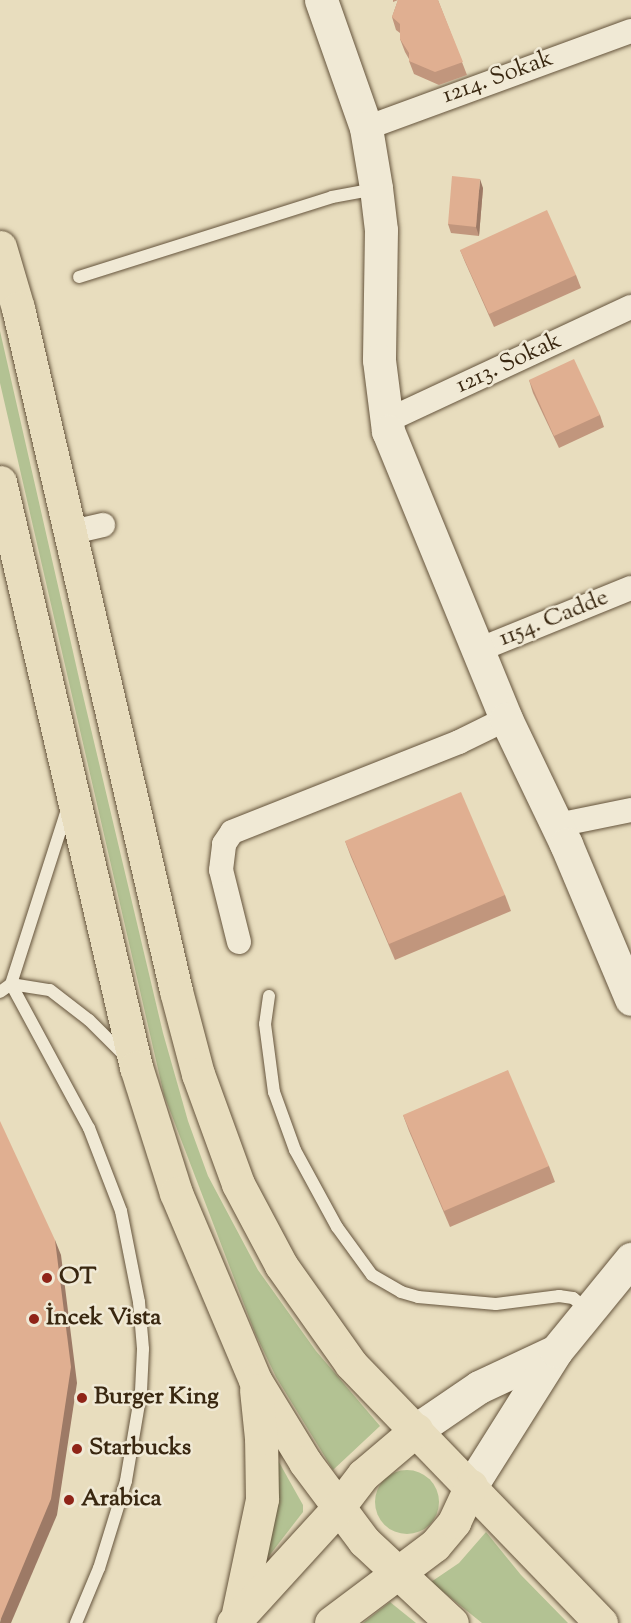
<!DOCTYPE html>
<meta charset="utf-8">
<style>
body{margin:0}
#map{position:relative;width:631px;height:1623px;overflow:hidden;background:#e8ddbe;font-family:"Sorts Mill Goudy",serif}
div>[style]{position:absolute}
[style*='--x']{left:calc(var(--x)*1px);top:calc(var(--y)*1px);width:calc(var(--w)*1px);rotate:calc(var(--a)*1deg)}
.green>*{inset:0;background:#b3c293}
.round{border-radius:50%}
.roads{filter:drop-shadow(0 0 2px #65543c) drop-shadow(0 0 2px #65543c)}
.service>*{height:12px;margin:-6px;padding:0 6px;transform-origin:6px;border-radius:6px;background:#f0e9d5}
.minor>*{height:24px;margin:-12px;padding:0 12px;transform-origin:12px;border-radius:12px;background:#f0e9d5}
.secondary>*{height:33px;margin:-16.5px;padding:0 16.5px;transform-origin:16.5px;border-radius:16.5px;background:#f0e9d5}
.primary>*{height:33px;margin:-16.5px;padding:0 16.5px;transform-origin:16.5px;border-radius:16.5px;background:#e8ddbe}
.wall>*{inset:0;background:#c1967d}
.shaded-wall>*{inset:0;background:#9d7a66}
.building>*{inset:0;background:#e0af91}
.dots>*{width:16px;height:16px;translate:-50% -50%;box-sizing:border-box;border:3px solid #f0e9d5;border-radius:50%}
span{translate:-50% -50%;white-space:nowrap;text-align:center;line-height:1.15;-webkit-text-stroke:5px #f0e9d5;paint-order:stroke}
.street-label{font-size:24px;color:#392710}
.poi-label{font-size:24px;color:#392710;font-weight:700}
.left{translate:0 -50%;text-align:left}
</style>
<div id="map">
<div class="green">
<div style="clip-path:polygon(0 331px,81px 687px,163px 1033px,188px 1121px,208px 1176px,258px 1270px,316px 1351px,380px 1426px,333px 1470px,276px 1377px,255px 1333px,164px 1095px,0 383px)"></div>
<div style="clip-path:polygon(271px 1448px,303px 1505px,303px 1512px,255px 1574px)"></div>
<div class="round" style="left:375px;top:1470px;width:64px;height:64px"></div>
<div style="clip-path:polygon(486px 1532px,521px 1575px,568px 1623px,482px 1623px,431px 1582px,459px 1563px)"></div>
<div style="clip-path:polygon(390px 1602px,416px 1623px,363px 1623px)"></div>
</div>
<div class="roads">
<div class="service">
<div style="--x:79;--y:277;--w:265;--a:-17.5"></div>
<div style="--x:332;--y:197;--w:44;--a:-10.5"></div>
<div style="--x:11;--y:984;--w:164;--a:61.6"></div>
<div style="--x:89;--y:1128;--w:89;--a:68.9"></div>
<div style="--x:121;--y:1211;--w:93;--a:78.8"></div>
<div style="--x:139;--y:1302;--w:47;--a:85.1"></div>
<div style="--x:143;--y:1349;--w:43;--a:92.7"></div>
<div style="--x:141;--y:1392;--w:90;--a:99.6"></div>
<div style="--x:126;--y:1481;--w:91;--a:107.2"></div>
<div style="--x:99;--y:1568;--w:60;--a:112.7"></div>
<div style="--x:11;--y:984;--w:39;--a:9"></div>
<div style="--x:50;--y:990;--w:49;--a:37.6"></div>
<div style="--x:89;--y:1020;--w:51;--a:45"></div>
<div style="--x:0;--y:992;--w:14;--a:-36"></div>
<div style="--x:11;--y:984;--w:183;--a:-72.2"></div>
<div style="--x:269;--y:996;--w:28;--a:98"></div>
<div style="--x:265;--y:1024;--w:69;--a:82.5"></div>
<div style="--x:274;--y:1092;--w:62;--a:70.1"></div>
<div style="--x:295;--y:1150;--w:88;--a:61.4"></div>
<div style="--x:337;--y:1227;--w:59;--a:53.9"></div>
<div style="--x:372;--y:1275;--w:34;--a:30"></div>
<div style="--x:401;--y:1292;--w:18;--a:16"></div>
<div style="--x:418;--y:1297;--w:78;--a:5.1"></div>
<div style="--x:496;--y:1304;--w:64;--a:-7.2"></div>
<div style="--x:559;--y:1296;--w:14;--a:8"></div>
<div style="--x:573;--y:1298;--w:19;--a:39"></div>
</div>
<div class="minor">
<div style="--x:366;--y:128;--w:282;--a:-20.1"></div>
<div style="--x:386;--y:421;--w:270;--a:-25"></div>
<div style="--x:68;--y:533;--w:36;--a:-13"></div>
<div style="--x:478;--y:650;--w:165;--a:-22.1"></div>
<div style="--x:557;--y:825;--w:76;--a:-11.5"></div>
<div style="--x:239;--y:942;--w:74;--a:-104"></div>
<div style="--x:221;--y:870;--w:26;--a:-83"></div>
<div style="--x:224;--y:844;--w:14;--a:-56"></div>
<div style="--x:232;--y:832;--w:244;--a:-21.6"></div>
<div style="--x:459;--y:742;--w:52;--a:-26.1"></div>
</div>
<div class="secondary">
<div style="--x:321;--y:0;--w:136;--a:70.6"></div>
<div style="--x:366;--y:128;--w:61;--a:80.5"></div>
<div style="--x:376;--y:188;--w:42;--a:83.2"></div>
<div style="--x:381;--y:230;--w:130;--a:90.9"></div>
<div style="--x:379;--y:360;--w:72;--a:82.8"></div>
<div style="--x:388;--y:431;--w:311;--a:67.7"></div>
<div style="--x:506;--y:719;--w:139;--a:64.4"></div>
<div style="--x:566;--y:844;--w:168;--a:67.2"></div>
<div style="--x:416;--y:1430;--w:76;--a:-34.3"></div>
<div style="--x:479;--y:1387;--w:85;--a:-25.1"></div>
<div style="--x:471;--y:1486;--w:160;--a:-57.8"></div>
<div style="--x:556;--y:1351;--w:119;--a:-50.8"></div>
</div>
<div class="primary">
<div style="--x:0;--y:247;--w:64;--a:73.6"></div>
<div style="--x:18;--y:308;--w:701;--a:76.97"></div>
<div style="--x:176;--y:991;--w:86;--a:75.2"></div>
<div style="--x:198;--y:1074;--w:117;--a:70"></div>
<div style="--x:238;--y:1184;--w:92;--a:62"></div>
<div style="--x:281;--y:1265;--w:121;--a:54.7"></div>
<div style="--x:351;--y:1364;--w:360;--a:46"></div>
<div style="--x:0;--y:482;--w:601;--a:76.91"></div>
<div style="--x:136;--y:1067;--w:132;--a:72.4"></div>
<div style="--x:176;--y:1193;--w:203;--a:67.1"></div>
<div style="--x:255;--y:1380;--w:96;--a:58.6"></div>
<div style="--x:305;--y:1462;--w:99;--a:53.2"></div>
<div style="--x:364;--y:1541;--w:120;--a:43"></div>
<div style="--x:237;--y:1618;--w:122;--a:-78.1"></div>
<div style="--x:262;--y:1499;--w:61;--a:-90.9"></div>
<div style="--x:261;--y:1438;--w:48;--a:-95.9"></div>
<div style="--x:233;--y:1623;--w:154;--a:-47.6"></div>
<div style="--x:337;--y:1509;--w:43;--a:-52.6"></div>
<div style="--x:363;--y:1475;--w:70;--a:-40.3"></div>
<div style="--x:331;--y:1623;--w:130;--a:-36.9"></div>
<div style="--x:435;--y:1545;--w:30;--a:-50"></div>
<div style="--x:454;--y:1522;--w:40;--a:-65"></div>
</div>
</div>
<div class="wall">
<div style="clip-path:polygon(393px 0,438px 0,467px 75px,439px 85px,414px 74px,409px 61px,409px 59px,405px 52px,400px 39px,400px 33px,396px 30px,392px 17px,398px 0,393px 2px)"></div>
<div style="clip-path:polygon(483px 188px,479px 236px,451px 233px,448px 224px)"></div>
<div style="clip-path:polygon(460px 250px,576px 275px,581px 288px,494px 327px,465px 262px)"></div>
<div style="clip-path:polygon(529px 380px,600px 415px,604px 427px,559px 448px,533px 393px)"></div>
<div style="clip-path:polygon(345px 841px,505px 895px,511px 911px,395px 960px,351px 857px)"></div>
<div style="clip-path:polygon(403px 1115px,549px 1166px,555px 1182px,450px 1227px,409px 1131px)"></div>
</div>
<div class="shaded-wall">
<div style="clip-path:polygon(480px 179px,483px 188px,479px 236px,476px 227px)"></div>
<div style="clip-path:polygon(55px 1240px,61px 1255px,77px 1383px,57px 1515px,11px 1623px,0 1623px)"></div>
</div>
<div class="building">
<div style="clip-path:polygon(398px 0,438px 0,463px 62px,435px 72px,409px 61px,409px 53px,400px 39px,400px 24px,392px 17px)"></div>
<div style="clip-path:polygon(452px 176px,480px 179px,476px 227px,448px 224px)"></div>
<div style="clip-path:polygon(547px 210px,576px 275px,489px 314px,460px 250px)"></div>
<div style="clip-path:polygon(574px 359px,600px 415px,554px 436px,529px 380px)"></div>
<div style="clip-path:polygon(461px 792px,505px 895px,389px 944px,345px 841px)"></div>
<div style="clip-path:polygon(508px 1070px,549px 1166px,444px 1211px,403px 1115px)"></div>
<div style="clip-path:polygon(0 1121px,55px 1240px,71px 1367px,51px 1499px,0 1621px)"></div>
</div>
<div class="dots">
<div style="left:47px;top:1278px;background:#8f2418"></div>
<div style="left:34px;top:1319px;background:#8f2418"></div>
<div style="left:82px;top:1398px;background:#8f2418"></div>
<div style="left:77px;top:1449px;background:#8f2418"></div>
<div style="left:69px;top:1500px;background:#8f2418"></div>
</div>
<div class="street-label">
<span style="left:498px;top:78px;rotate:-20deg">1214. Sokak</span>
<span style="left:509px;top:364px;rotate:-25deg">1213. Sokak</span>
<span style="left:554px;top:619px;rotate:-22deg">1154. Cadde</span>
</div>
<div class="poi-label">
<span class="left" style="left:59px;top:1278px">OT</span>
<span class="left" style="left:46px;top:1319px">İncek Vista</span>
<span class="left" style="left:94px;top:1398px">Burger King</span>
<span class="left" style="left:89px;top:1449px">Starbucks</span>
<span class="left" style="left:81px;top:1500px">Arabica</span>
</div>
</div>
